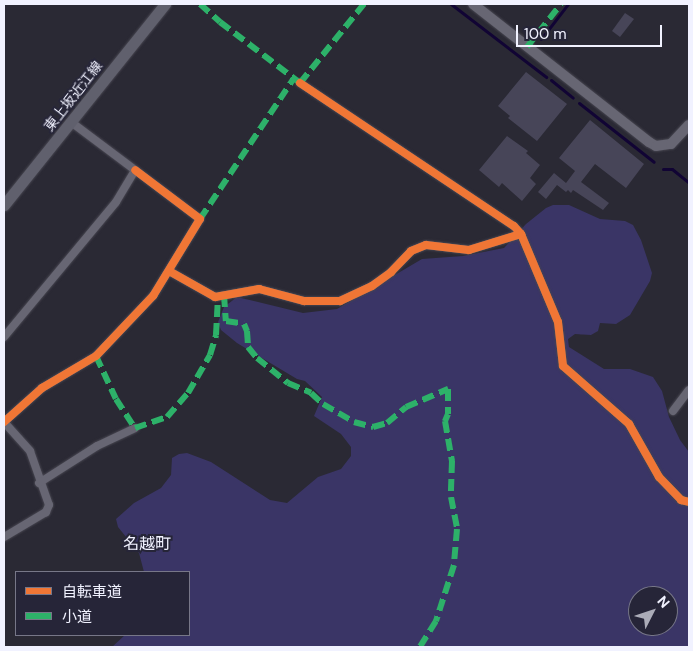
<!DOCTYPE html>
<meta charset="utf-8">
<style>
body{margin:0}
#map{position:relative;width:693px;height:651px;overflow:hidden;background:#2a2934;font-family:"DM Sans","Noto Sans JP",sans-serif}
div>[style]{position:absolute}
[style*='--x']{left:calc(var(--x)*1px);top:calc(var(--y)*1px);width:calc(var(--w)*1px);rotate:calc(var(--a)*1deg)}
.green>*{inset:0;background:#3a3566}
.stream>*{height:3px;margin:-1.5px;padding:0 1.5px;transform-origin:1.5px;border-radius:1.5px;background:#110434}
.building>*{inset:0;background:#474558}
.roads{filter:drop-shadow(0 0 1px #474650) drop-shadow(0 0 1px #474650)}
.minor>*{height:8px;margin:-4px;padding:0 4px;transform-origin:4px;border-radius:4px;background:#676673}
.tertiary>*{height:10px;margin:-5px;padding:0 5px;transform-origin:5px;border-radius:5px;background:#676673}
.secondary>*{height:11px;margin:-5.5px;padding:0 5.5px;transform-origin:5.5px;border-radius:5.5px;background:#60606d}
.quiet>*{height:6px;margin-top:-3px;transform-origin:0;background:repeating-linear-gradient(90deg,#2db169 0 12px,transparent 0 18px)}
.cycleway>*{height:8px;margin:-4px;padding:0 4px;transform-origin:4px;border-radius:4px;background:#f07635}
span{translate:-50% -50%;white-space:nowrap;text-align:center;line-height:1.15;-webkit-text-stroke:4px #262538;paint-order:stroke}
.street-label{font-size:14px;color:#f1f2ff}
.quarter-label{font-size:16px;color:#f1f2ff}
.frame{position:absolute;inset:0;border:5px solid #f1f2ff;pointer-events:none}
.legend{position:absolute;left:15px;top:571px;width:175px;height:65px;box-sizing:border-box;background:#262538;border:1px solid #778;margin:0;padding:6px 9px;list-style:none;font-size:15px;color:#f1f2ff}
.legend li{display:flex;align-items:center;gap:10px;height:25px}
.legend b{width:25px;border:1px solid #778}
.north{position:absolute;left:628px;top:586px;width:50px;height:50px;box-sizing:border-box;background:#262538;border:1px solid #778;border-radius:50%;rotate:49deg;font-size:14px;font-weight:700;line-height:20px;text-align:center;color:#f1f2ff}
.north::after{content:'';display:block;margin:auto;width:18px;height:22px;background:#abacb8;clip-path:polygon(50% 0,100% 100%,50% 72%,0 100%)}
.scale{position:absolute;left:516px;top:25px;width:146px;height:22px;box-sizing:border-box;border:2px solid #f1f2ff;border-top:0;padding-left:6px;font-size:15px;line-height:18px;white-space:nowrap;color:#f1f2ff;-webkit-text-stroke:4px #262538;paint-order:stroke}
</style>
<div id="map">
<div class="green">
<div style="clip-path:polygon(evenodd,553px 205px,569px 205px,600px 219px,625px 221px,633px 225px,641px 240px,652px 273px,650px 281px,630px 315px,616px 324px,600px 323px,598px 331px,591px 335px,575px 334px,568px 339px,569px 347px,604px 369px,630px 369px,653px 377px,662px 391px,669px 417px,680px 440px,689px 452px,689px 647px,112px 647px,125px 635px,189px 635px,189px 572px,144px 572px,139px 553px,118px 527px,116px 519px,134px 503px,161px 488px,171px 475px,172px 458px,179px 454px,187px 453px,211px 462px,270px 500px,287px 503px,318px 477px,341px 469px,351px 456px,351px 447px,341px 434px,314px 416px,322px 397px,305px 381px,297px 379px,237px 343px,221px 330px,218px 322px,224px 307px,237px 297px,303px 313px,337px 309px,422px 259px,463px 256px,504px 248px,526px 224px,546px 208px,553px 205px,638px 596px,668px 596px,668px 626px,638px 626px,638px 596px)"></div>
</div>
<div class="stream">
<div style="--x:451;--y:4;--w:120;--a:37.5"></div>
<div style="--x:541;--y:39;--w:44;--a:-52.4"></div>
<div style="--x:551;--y:80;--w:28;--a:39"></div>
<div style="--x:579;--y:103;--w:95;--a:38.2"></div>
<div style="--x:663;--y:169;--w:9;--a:0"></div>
<div style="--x:672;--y:169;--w:22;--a:39"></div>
</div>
<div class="building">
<div style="clip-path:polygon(625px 13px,634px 19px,620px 37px,612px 31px)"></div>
<div style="clip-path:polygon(526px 72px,567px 104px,537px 141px,508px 118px,510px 116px,498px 106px)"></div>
<div style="clip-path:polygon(590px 120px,644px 164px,626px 188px,595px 164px,581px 182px,609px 203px,603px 210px,573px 190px,571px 193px,568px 190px,566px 192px,557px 185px,546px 199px,538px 192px,554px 173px,566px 183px,575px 171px,559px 158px)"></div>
<div style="clip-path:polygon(507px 136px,528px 151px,526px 153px,540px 165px,530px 178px,536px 184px,522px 201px,502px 183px,499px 187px,479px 170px)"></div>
</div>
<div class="roads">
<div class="minor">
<div style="--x:300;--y:83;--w:257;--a:33.8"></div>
<div style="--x:514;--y:226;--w:11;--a:49"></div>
<div style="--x:521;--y:234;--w:95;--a:67.2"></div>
<div style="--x:558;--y:322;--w:44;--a:83.5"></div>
<div style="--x:563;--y:366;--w:88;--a:41.3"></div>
<div style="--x:629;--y:424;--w:61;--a:60.5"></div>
<div style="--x:659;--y:477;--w:32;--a:46"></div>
<div style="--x:681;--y:500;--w:8;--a:14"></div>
<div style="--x:169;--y:271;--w:53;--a:29.5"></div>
<div style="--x:215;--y:297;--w:45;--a:-10.3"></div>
<div style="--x:259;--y:289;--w:47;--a:14.9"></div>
<div style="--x:304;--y:301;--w:36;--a:0"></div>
<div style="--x:340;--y:301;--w:35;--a:-25"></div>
<div style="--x:372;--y:286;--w:24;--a:-36"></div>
<div style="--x:391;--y:272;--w:29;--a:-46"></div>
<div style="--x:411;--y:251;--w:16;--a:-22"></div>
<div style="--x:426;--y:245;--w:43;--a:6.6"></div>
<div style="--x:469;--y:250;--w:54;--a:-17.1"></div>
<div style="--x:4;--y:337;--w:175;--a:-50.3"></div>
<div style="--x:116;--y:202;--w:37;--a:-59"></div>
<div style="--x:135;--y:170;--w:80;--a:-143.1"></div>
<div style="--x:673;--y:411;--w:26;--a:-53"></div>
<div style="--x:4;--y:422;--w:51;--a:-41.8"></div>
<div style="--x:42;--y:388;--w:63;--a:-30.7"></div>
<div style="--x:96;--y:356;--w:83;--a:-46.5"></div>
<div style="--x:153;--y:296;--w:90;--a:-58.6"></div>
<div style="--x:200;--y:219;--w:81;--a:-143"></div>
<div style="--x:4;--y:422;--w:39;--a:48"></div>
<div style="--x:30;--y:451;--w:57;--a:70.6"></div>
<div style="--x:49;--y:505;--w:8;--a:113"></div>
<div style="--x:46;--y:512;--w:49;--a:149.2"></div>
<div style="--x:39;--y:483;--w:69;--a:-32.5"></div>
<div style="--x:97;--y:446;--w:42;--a:-25.3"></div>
</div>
<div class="tertiary">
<div style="--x:473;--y:4;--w:224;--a:38.1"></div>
<div style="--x:649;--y:142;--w:8;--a:30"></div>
<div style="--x:656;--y:146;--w:15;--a:-8"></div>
<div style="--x:671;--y:144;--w:26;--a:-47"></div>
</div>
<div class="secondary">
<div style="--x:4;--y:205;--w:258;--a:-51.3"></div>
</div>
</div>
<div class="quiet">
<div style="--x:200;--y:4;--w:27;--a:42"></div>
<div style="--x:220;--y:22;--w:101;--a:37.3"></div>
<div style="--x:300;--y:83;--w:102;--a:-51"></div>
<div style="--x:527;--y:47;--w:55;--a:-51.7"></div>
<div style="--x:200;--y:219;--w:169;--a:-56.3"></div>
<div style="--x:224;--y:295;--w:26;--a:86"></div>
<div style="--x:226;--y:321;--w:18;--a:9"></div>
<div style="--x:244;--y:324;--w:8;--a:67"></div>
<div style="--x:247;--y:331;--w:16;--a:86"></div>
<div style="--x:248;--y:347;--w:14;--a:51"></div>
<div style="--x:257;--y:358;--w:40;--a:39"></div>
<div style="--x:288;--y:383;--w:25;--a:23"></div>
<div style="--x:311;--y:393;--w:16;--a:43"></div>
<div style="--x:323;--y:404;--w:36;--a:30"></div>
<div style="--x:354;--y:422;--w:20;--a:15"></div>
<div style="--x:373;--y:427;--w:15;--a:-16"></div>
<div style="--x:387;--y:423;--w:25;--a:-40"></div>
<div style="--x:406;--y:407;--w:46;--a:-23.2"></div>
<div style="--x:448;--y:389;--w:25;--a:90"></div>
<div style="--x:448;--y:414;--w:8;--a:113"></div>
<div style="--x:445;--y:421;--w:41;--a:80.1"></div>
<div style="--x:452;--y:461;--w:36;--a:92"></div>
<div style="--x:451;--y:497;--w:33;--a:79"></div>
<div style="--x:457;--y:529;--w:36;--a:95"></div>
<div style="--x:454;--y:565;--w:59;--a:107.8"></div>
<div style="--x:436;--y:621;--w:31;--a:122"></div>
<div style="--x:96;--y:356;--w:47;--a:65.1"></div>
<div style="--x:116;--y:399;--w:35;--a:57"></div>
<div style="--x:135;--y:428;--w:34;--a:-19"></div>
<div style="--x:167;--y:417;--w:32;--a:-49"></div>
<div style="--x:188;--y:393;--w:44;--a:-59.9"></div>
<div style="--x:210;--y:355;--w:21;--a:-73"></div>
<div style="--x:216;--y:335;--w:34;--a:-87"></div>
</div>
<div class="cycleway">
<div style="--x:300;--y:83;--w:257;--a:33.8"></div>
<div style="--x:514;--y:226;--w:11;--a:49"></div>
<div style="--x:521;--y:234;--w:95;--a:67.2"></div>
<div style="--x:558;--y:322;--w:44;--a:83.5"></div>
<div style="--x:563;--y:366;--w:88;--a:41.3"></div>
<div style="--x:629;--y:424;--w:61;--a:60.5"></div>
<div style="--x:659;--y:477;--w:32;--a:46"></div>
<div style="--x:681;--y:500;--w:8;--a:14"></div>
<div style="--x:169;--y:271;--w:53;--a:29.5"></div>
<div style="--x:215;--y:297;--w:45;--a:-10.3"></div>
<div style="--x:259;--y:289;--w:47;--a:14.9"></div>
<div style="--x:304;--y:301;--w:36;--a:0"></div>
<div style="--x:340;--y:301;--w:35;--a:-25"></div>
<div style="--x:372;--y:286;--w:24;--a:-36"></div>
<div style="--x:391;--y:272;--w:29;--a:-46"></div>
<div style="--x:411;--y:251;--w:16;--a:-22"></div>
<div style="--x:426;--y:245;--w:43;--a:6.6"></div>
<div style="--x:469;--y:250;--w:54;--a:-17.1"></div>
<div style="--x:4;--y:422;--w:51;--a:-41.8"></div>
<div style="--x:42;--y:388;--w:63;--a:-30.7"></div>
<div style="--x:96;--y:356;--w:83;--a:-46.5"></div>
<div style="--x:153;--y:296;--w:90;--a:-58.6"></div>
<div style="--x:200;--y:219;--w:81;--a:-143"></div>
</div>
<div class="street-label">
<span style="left:73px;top:96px;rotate:-52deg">東上坂近江線</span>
</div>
<div class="quarter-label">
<span style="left:147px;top:544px">名越町</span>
</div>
<div class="frame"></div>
<ul class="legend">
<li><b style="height:6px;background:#f07635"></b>自転車道</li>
<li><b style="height:6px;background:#2db169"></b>小道</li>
</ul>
<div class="north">N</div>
<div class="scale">100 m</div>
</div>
